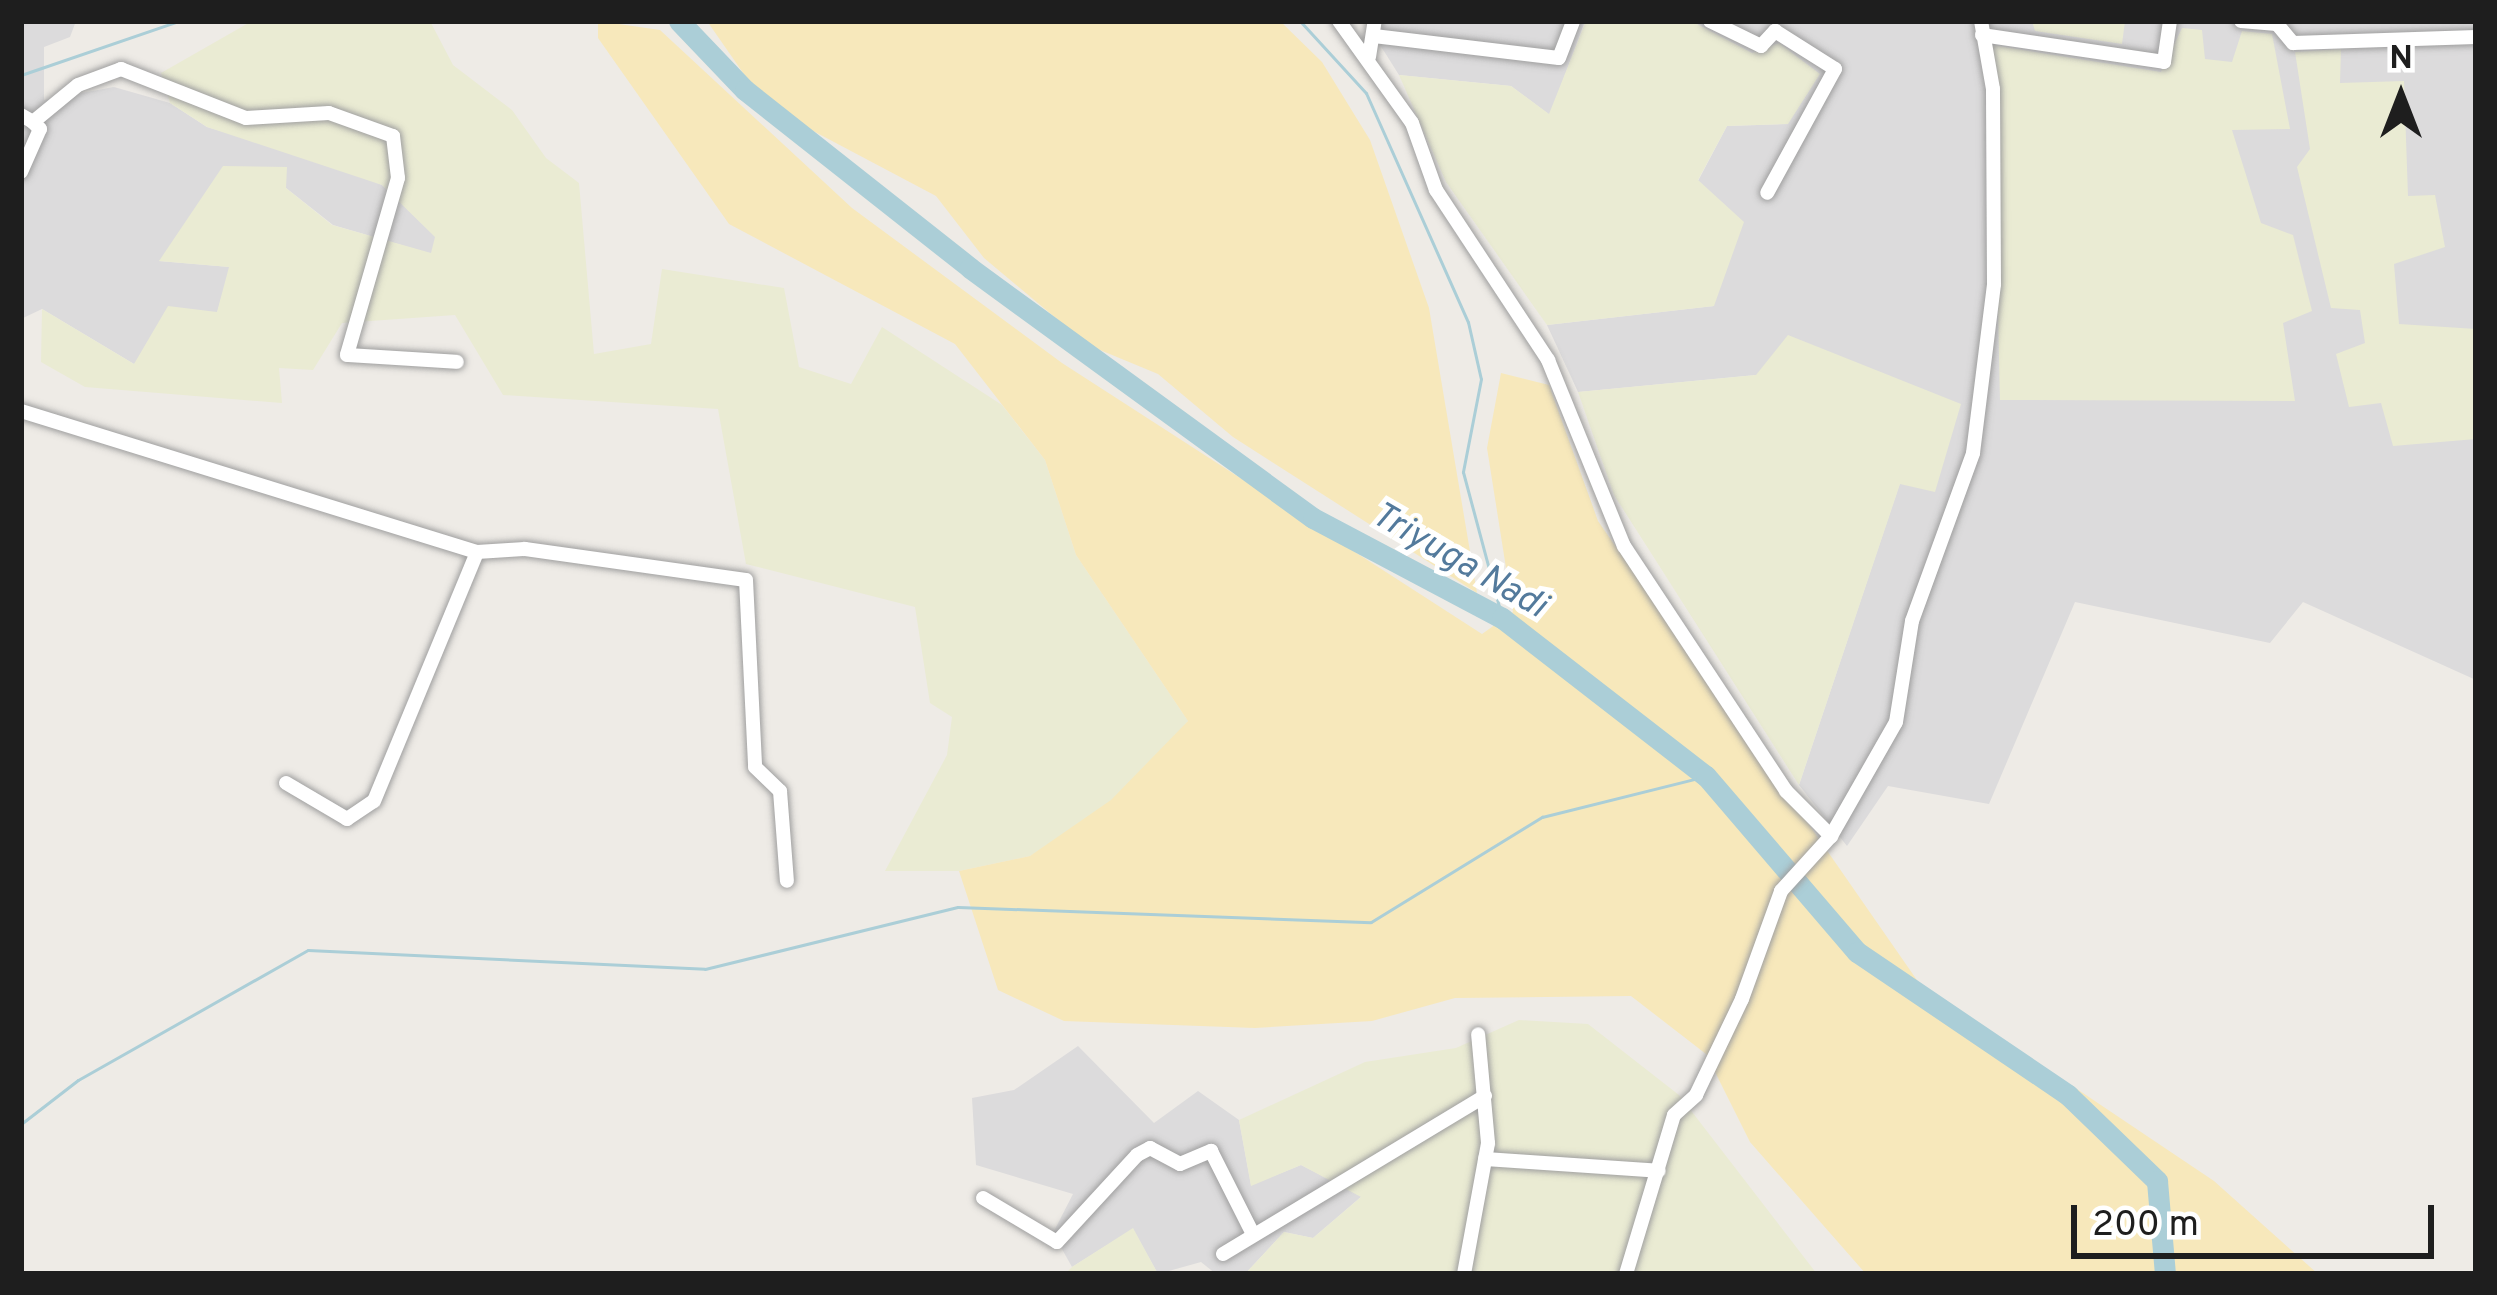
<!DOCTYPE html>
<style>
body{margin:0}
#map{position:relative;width:2497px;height:1295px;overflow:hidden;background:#eeebe6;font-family:Overpass,sans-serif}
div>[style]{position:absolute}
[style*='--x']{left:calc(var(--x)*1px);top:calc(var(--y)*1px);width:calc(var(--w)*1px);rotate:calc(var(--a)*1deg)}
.residential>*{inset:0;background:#dcdbdc}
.farmland>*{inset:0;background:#eaebd3}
.sand>*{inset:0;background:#f7e8bb}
.stream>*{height:3px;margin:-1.5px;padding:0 1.5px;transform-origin:1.5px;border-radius:1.5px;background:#abced7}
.river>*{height:21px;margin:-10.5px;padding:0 10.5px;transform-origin:10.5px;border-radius:10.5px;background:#abced7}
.roads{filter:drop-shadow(0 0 3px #9f9f9f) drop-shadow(0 0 3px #9f9f9f)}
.minor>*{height:14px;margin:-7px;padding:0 7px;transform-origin:7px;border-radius:7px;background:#fff}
span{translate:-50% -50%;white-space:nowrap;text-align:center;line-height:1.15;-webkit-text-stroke:10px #fff;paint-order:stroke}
.water-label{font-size:36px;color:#537a9c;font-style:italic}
.frame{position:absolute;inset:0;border:24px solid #1e1e1e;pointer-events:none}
.north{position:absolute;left:2341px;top:36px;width:120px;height:120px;-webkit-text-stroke:9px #fff;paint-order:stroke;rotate:0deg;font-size:33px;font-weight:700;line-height:48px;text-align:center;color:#1e1e1e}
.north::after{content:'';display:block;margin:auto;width:42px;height:54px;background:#1e1e1e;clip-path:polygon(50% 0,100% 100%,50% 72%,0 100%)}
.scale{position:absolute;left:2071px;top:1205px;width:363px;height:54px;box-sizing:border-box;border:6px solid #1e1e1e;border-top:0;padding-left:15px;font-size:36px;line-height:42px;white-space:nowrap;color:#1e1e1e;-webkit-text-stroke:9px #fff;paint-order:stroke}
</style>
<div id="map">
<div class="residential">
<div style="clip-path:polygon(21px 21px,76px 21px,70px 37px,44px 47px,44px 100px,114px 87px,170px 103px,207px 127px,337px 165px,382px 185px,436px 237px,432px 254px,333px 225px,286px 188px,159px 261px,230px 267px,217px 313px,134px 364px,42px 309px,21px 319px)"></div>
<div style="clip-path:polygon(1365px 21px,1585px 21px,1550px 115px,1511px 86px,1399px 75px)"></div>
<div style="clip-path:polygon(1691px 21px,2476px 21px,2476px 680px,2303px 602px,2270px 643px,2075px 602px,1989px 804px,1888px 786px,1847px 846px,1799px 785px,1900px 483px,1756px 375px,1578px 392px,1547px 325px,1714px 306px,1698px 181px,1727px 126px,1788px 124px,1752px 53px)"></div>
<div style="clip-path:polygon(1078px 1046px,1154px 1123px,1198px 1091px,1239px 1120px,1251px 1185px,1301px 1165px,1362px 1196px,1313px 1238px,1284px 1232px,1245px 1274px,1216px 1274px,1201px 1262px,1158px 1274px,1133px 1229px,1072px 1267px,1053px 1233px,1073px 1194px,976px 1165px,972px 1098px,1014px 1090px)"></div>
</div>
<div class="farmland">
<div style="clip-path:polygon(252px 21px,430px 21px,453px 65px,512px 110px,546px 158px,579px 183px,594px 354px,651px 344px,662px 269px,784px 288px,799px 367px,851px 384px,882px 327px,1002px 405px,1045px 460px,1076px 555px,1188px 721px,1162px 755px,1116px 806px,1030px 856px,959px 871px,885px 871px,947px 755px,952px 717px,930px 703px,915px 607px,746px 564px,718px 409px,503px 395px,455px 315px,342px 323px,313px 370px,279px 368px,282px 403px,85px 387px,41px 362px,42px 309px,134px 364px,168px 306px,217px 312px,229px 267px,159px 261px,223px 166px,287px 167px,286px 188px,332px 225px,431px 253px,435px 237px,382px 185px,207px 127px,170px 103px,161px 73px)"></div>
<div style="clip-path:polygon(1586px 21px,1691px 21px,1752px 53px,1779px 43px,1820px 74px,1788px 124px,1727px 126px,1698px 180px,1744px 222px,1714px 306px,1547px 325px,1446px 182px,1399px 75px,1511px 86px,1549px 114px)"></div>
<div style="clip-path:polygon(2032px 21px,2125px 21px,2122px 44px,2035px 31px)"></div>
<div style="clip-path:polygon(2182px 28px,2202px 30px,2205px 59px,2232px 62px,2242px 31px,2272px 34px,2290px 129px,2232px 130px,2261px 223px,2293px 235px,2312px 311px,2283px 323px,2295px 401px,2000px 400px,1992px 45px,2161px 72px)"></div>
<div style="clip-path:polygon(2341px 49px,2340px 83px,2404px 81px,2408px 196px,2435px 195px,2445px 247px,2394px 264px,2399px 324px,2476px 329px,2476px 439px,2393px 446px,2381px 403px,2349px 407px,2336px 354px,2365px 343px,2360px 310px,2331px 308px,2297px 167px,2310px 149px,2295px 52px)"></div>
<div style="clip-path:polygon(1788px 335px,1961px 404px,1935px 492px,1900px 484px,1799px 785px,1614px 495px,1578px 392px,1756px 375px)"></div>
<div style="clip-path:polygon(1519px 1020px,1588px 1024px,1679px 1095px,1817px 1274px,1245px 1274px,1284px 1232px,1313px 1238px,1361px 1197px,1301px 1165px,1251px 1186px,1239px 1120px,1365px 1062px,1456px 1048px)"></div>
<div style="clip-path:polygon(1133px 1228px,1158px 1274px,1065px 1274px,1072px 1267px)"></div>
</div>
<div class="sand">
<div style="clip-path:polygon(598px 21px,660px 30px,852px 208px,1062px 363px,1482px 634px,1513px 612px,1487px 448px,1501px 373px,1549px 385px,1598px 521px,1944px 1019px,2071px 1085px,2214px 1181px,2318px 1274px,1866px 1274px,1750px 1142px,1706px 1054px,1631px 996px,1455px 998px,1372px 1021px,1255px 1028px,1064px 1021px,998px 990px,959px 871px,1030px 856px,1111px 800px,1188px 721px,1076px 555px,1045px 460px,955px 344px,729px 224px,598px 38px)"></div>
<div style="clip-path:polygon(707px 21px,1280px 21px,1322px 62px,1370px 140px,1429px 308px,1477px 593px,1233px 437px,1158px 374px,1088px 345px,984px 258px,936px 196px,766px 106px)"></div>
</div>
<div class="stream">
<div style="--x:1300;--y:21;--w:98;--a:47.5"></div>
<div style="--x:1366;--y:93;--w:251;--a:66"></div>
<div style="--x:1468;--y:322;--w:58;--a:77.2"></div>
<div style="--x:1481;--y:379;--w:95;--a:101"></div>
<div style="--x:1463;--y:472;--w:151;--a:75"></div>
<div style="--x:21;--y:75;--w:167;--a:-18.9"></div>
<div style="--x:21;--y:1124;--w:72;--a:-37.7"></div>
<div style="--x:78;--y:1080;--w:264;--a:-29.5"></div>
<div style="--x:308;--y:950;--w:397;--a:2.7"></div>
<div style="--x:705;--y:969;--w:260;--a:-13.8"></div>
<div style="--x:958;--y:907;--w:413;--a:2.1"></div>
<div style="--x:1371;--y:922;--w:201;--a:-31.6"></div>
<div style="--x:1542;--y:817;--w:169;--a:-14"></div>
</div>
<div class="river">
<div style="--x:679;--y:21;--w:95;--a:46.3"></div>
<div style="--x:745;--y:90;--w:287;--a:38.3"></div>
<div style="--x:970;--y:268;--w:424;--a:36.1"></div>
<div style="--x:1313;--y:518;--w:214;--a:27.9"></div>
<div style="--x:1502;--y:618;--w:258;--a:37.8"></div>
<div style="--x:1706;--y:776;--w:232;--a:49.4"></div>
<div style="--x:1857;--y:952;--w:255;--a:34.1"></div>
<div style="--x:2068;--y:1095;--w:124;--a:44"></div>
<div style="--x:2157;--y:1181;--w:93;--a:85.1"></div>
</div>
<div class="roads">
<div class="minor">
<div style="--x:1339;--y:21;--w:125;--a:54.4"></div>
<div style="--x:1412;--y:123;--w:71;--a:70.3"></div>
<div style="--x:1436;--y:190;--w:204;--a:56.6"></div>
<div style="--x:1548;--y:360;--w:201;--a:67.8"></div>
<div style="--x:1624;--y:546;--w:294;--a:56.5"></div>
<div style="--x:1786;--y:791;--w:64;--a:45"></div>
<div style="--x:1710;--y:21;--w:57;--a:26.1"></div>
<div style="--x:1761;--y:46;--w:21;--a:-47"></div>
<div style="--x:1775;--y:31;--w:71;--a:32.3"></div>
<div style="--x:1835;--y:69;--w:141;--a:118.7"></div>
<div style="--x:2241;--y:21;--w:36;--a:5"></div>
<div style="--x:2277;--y:24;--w:25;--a:50"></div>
<div style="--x:2293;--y:43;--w:183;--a:-1.9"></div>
<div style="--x:1982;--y:35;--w:184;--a:8.4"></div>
<div style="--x:2164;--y:62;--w:41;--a:-81.7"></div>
<div style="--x:1374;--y:36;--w:186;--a:6.8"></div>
<div style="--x:1559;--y:58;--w:40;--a:-69"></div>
<div style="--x:1369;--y:57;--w:36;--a:-81"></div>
<div style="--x:21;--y:115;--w:14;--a:30"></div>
<div style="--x:33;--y:122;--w:58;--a:-39.4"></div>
<div style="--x:78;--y:85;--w:46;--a:-20.4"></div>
<div style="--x:121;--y:69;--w:134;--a:21.4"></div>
<div style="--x:246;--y:118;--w:83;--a:-3.4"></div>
<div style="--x:329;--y:113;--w:68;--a:19.8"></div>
<div style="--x:393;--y:136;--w:42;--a:83.2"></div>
<div style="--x:398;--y:178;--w:184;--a:106.1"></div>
<div style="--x:347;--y:355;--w:110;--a:3.6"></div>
<div style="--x:21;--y:172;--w:47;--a:-66.2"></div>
<div style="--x:40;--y:129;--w:10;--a:-135"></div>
<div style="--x:21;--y:411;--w:477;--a:17.2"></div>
<div style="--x:477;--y:552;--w:48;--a:-3.6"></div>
<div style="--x:525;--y:549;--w:223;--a:8"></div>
<div style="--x:746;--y:580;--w:187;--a:87.2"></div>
<div style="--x:755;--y:767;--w:35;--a:44"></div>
<div style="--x:780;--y:791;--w:90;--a:85.6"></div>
<div style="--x:286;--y:783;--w:71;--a:30.5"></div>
<div style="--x:347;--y:819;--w:32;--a:-34"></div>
<div style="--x:374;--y:801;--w:269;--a:-67.5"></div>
<div style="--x:1485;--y:1159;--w:174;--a:3.9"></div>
<div style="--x:983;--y:1198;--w:86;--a:30.7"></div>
<div style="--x:1057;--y:1242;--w:118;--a:-47.4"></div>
<div style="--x:1137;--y:1155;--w:15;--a:-28"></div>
<div style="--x:1150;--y:1148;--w:34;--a:28"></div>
<div style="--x:1180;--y:1164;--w:34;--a:-23"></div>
<div style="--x:1211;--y:1151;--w:91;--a:63.2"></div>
<div style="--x:1223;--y:1254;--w:306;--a:-31.1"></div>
<div style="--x:1464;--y:1274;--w:133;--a:-79.6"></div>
<div style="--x:1488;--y:1143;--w:109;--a:-95.2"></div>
<div style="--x:1626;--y:1274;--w:166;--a:-73.2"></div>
<div style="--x:1674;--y:1115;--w:30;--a:-42"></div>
<div style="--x:1696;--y:1095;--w:106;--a:-64.4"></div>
<div style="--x:1742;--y:999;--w:115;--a:-70.1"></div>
<div style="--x:1781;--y:891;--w:74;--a:-47.7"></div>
<div style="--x:1831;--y:836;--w:131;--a:-60.3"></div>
<div style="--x:1896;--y:722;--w:102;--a:-81"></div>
<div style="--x:1912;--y:621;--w:179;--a:-70"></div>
<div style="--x:1973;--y:453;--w:170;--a:-82.9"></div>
<div style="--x:1994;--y:284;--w:195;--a:-90.3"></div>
<div style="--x:1993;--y:89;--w:69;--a:-100"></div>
</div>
</div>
<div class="water-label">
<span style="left:1458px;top:562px;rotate:30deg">Triyuga Nadi</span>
</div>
<div class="frame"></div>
<div class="north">N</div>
<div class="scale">200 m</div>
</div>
